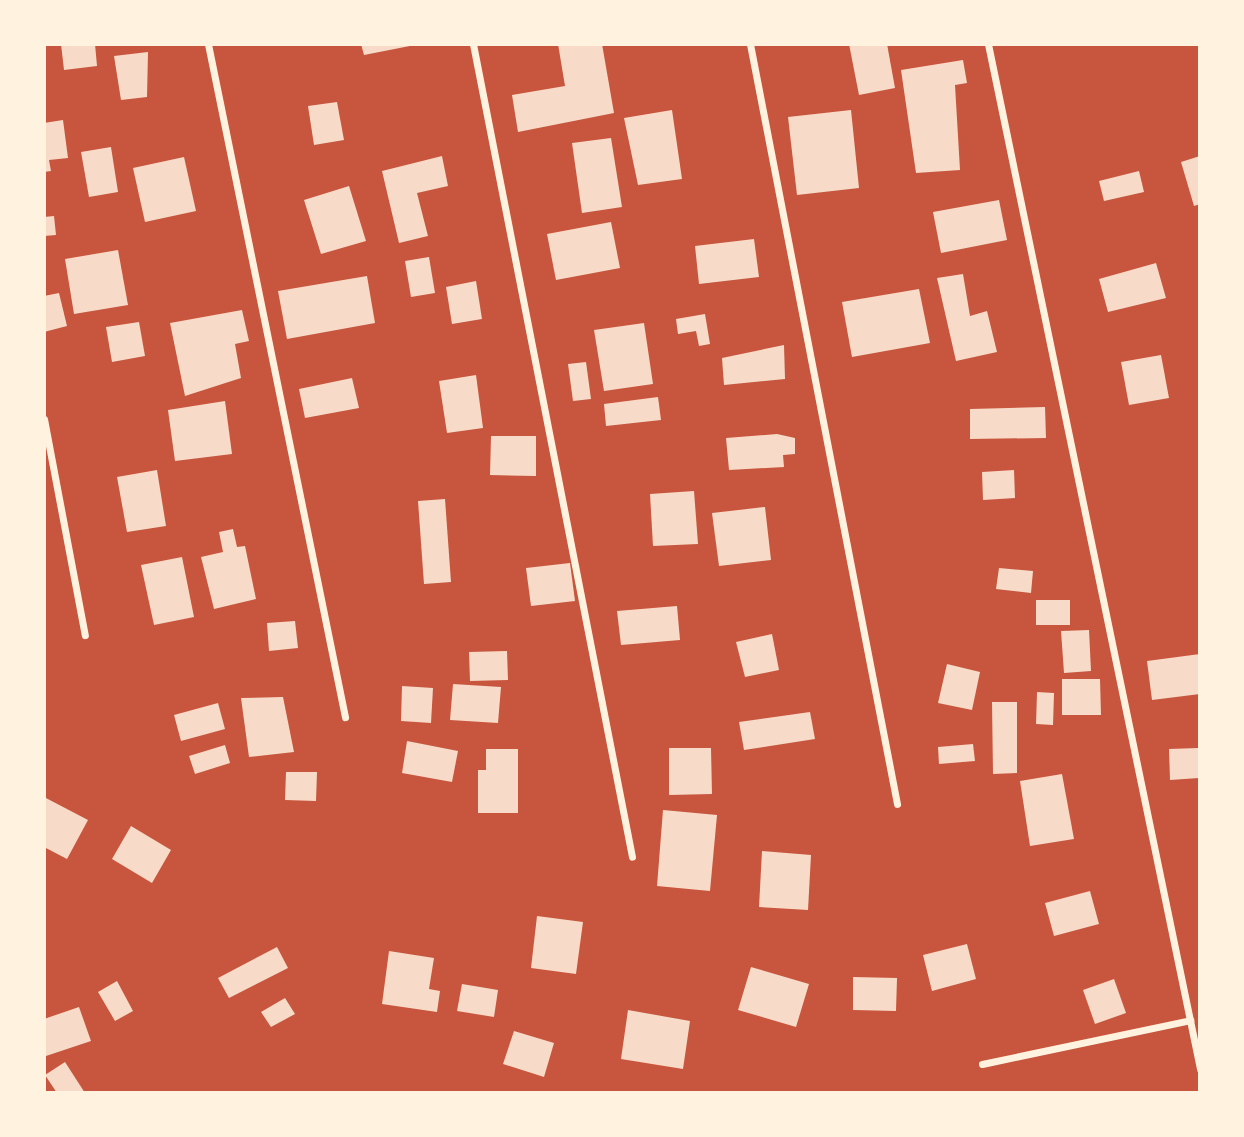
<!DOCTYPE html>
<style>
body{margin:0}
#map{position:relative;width:1244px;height:1137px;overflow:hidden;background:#c8553d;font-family:"Noto Serif",serif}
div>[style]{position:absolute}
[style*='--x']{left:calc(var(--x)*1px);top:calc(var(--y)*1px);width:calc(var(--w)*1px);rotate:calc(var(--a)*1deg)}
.building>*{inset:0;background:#f7dbc8}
.minor>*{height:7px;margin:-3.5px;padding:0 3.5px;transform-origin:3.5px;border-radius:3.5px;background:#fff3e0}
span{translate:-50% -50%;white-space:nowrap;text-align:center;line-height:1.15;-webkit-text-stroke:7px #fff3e0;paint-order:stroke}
.frame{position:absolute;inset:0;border:46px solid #fff3e0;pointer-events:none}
</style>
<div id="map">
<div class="building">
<div style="clip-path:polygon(61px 44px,95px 44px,97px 66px,64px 70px)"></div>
<div style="clip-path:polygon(361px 44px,414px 44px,415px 45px,364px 55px)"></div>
<div style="clip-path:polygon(558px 44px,602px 44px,614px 113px,518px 132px,512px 95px,565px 86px)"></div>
<div style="clip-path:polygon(849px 44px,887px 44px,895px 88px,859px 95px)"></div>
<div style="clip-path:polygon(148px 52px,147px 97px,121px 100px,114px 56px)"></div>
<div style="clip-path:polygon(963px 60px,967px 83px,955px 85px,960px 170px,916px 173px,901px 70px)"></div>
<div style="clip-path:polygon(337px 102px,344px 140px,314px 145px,308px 106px)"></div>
<div style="clip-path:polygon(672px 110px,682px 179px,638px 185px,624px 118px)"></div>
<div style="clip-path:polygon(851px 110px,859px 188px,797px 195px,788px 117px)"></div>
<div style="clip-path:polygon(63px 120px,68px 158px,49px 160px,51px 171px,44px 172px,44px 123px)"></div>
<div style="clip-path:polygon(611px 138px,622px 207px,582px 213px,572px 143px)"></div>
<div style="clip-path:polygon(111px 147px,118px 192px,89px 197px,81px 152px)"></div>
<div style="clip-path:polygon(442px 156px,448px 186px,417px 193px,428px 236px,399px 243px,382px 171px)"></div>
<div style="clip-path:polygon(1200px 156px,1200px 204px,1194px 206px,1181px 162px)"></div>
<div style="clip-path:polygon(184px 157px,196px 211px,145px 222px,133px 168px)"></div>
<div style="clip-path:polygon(1139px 171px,1144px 192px,1104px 201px,1099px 181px)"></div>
<div style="clip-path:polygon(349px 186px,366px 241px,321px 254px,304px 200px)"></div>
<div style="clip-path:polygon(999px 200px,1007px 240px,941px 253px,933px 212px)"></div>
<div style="clip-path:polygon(54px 216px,56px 235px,44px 236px,44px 217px)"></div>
<div style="clip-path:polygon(611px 222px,620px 268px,556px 280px,547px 234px)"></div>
<div style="clip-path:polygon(754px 239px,759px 277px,699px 284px,695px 246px)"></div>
<div style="clip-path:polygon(118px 250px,128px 305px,74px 314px,65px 259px)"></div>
<div style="clip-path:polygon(429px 257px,435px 293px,411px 297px,405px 261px)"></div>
<div style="clip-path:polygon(1156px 263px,1166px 298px,1108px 312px,1099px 279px)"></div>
<div style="clip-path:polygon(963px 274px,970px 316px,987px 311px,997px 352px,956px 361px,937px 278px)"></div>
<div style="clip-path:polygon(367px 276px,375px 323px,287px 339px,278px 291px)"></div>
<div style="clip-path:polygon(476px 281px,482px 319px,452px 324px,446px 287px)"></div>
<div style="clip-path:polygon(919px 289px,930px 343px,852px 357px,842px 302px)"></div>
<div style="clip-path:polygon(59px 293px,67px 326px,44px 332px,44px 296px)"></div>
<div style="clip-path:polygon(242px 310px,249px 341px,235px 344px,241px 378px,185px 396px,170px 323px)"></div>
<div style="clip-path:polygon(705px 314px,710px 344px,699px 346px,696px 331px,678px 334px,676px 319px)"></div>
<div style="clip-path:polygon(139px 322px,145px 356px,112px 362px,106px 327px)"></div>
<div style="clip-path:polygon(644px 323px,653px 384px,604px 391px,594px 330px)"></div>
<div style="clip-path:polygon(784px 345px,785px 379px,724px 385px,722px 358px)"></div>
<div style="clip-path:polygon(1161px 355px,1169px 398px,1129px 405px,1121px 362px)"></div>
<div style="clip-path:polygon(586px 362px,591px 399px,573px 401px,568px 364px)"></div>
<div style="clip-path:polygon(476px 375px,483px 428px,447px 433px,439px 381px)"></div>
<div style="clip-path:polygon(352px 378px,359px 408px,305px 418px,299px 389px)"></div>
<div style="clip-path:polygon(658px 397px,661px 420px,606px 426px,604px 404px)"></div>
<div style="clip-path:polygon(225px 401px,232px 454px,175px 461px,168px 410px)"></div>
<div style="clip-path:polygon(1045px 407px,1046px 438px,970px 439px,970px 409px)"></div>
<div style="clip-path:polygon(777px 434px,795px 438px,795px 454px,783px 455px,784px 467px,729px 470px,726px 438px)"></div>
<div style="clip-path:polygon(491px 436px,536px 436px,536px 476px,490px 475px)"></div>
<div style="clip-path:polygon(157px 470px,166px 526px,127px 532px,117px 477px)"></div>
<div style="clip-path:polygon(1014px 470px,1015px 498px,983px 500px,982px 472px)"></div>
<div style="clip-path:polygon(694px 491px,698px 544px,653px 546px,650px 494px)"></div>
<div style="clip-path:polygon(445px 499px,451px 582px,424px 584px,418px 501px)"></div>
<div style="clip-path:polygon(765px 507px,771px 560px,719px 566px,712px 513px)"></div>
<div style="clip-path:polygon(233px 529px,237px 547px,245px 546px,256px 599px,214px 609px,201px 557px,223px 552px,219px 532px)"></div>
<div style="clip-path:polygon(182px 557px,194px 617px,154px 625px,141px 565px)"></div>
<div style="clip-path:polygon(570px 563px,575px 601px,531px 606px,526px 568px)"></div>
<div style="clip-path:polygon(999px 568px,1033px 571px,1031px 593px,996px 589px)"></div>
<div style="clip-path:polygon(1036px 600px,1070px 600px,1070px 625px,1036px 625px)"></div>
<div style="clip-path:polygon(677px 606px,680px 640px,621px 645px,617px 611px)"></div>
<div style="clip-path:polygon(295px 621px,298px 648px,269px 651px,267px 623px)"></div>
<div style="clip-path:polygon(1089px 630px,1091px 671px,1064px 673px,1061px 631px)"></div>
<div style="clip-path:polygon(772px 634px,779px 670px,745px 677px,736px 642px)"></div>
<div style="clip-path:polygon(507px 651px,508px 680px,470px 681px,469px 652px)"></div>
<div style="clip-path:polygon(1200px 654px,1200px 694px,1152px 700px,1147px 661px)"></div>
<div style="clip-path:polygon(947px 664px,980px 672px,972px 710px,938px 703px)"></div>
<div style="clip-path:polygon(1062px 679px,1100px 679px,1101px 715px,1062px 715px)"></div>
<div style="clip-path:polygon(453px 684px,501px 687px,498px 723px,450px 720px)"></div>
<div style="clip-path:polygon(402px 686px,433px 688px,431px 723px,401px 721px)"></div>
<div style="clip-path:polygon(1037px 692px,1054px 693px,1053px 725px,1036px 724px)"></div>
<div style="clip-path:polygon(283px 697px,294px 752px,249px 757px,241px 698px)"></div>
<div style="clip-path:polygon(992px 702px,1017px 702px,1017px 773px,993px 774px)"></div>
<div style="clip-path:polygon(218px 703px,225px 729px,181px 741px,174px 715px)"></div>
<div style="clip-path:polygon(810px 712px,815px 739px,744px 750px,739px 722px)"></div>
<div style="clip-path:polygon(407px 741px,458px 751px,452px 782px,402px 773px)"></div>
<div style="clip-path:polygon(973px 744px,975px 761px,939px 764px,938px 747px)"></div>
<div style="clip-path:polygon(225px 745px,230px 763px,195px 774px,189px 756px)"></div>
<div style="clip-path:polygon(669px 748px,711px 748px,712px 794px,669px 795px)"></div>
<div style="clip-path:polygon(1198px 748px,1199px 778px,1170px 780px,1169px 749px)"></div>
<div style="clip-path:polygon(486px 749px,518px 749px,518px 813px,478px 813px,478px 770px,486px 770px)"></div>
<div style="clip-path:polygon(286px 772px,317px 772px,316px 801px,285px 800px)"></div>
<div style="clip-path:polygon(1062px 774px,1074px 839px,1030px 846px,1020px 781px)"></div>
<div style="clip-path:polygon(44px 797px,88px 820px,67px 859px,44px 847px)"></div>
<div style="clip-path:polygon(663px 810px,717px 815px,710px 891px,657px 886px)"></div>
<div style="clip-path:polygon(131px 826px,171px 850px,152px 883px,112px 859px)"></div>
<div style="clip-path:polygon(762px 851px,811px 855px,808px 910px,759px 907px)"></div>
<div style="clip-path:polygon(1090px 891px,1099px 924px,1054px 936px,1045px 903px)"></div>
<div style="clip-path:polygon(537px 916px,583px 922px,576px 974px,531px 968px)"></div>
<div style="clip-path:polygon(967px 944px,976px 979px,932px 991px,923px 955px)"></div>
<div style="clip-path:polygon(277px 947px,288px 968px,229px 998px,218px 978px)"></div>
<div style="clip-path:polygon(389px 951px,434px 958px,429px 989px,440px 991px,437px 1012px,382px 1004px)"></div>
<div style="clip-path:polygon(751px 967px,809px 984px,796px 1027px,738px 1010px)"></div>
<div style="clip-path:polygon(853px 977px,897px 978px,896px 1011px,853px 1010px)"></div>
<div style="clip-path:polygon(1114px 979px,1126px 1013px,1095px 1024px,1083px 990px)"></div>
<div style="clip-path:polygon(117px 981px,133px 1011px,115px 1021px,98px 992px)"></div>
<div style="clip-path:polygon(462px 984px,498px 990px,494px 1017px,457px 1011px)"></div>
<div style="clip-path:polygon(285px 998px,295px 1014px,271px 1027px,261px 1012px)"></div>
<div style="clip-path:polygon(79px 1007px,91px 1041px,46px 1056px,44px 1019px)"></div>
<div style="clip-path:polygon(628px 1010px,690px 1021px,683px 1069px,621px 1059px)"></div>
<div style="clip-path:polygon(514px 1031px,554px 1043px,544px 1077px,503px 1064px)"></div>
<div style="clip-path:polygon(65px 1062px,85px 1093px,57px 1093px,45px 1075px)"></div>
</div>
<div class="minor">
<div style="--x:208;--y:44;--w:687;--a:78.49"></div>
<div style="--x:473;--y:44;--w:828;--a:78.93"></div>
<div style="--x:750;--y:44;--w:774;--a:79.05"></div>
<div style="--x:988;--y:44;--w:1047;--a:78.31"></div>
<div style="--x:44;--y:419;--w:220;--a:79.3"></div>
<div style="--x:982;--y:1064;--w:213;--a:-11.9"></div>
</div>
<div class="frame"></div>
</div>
